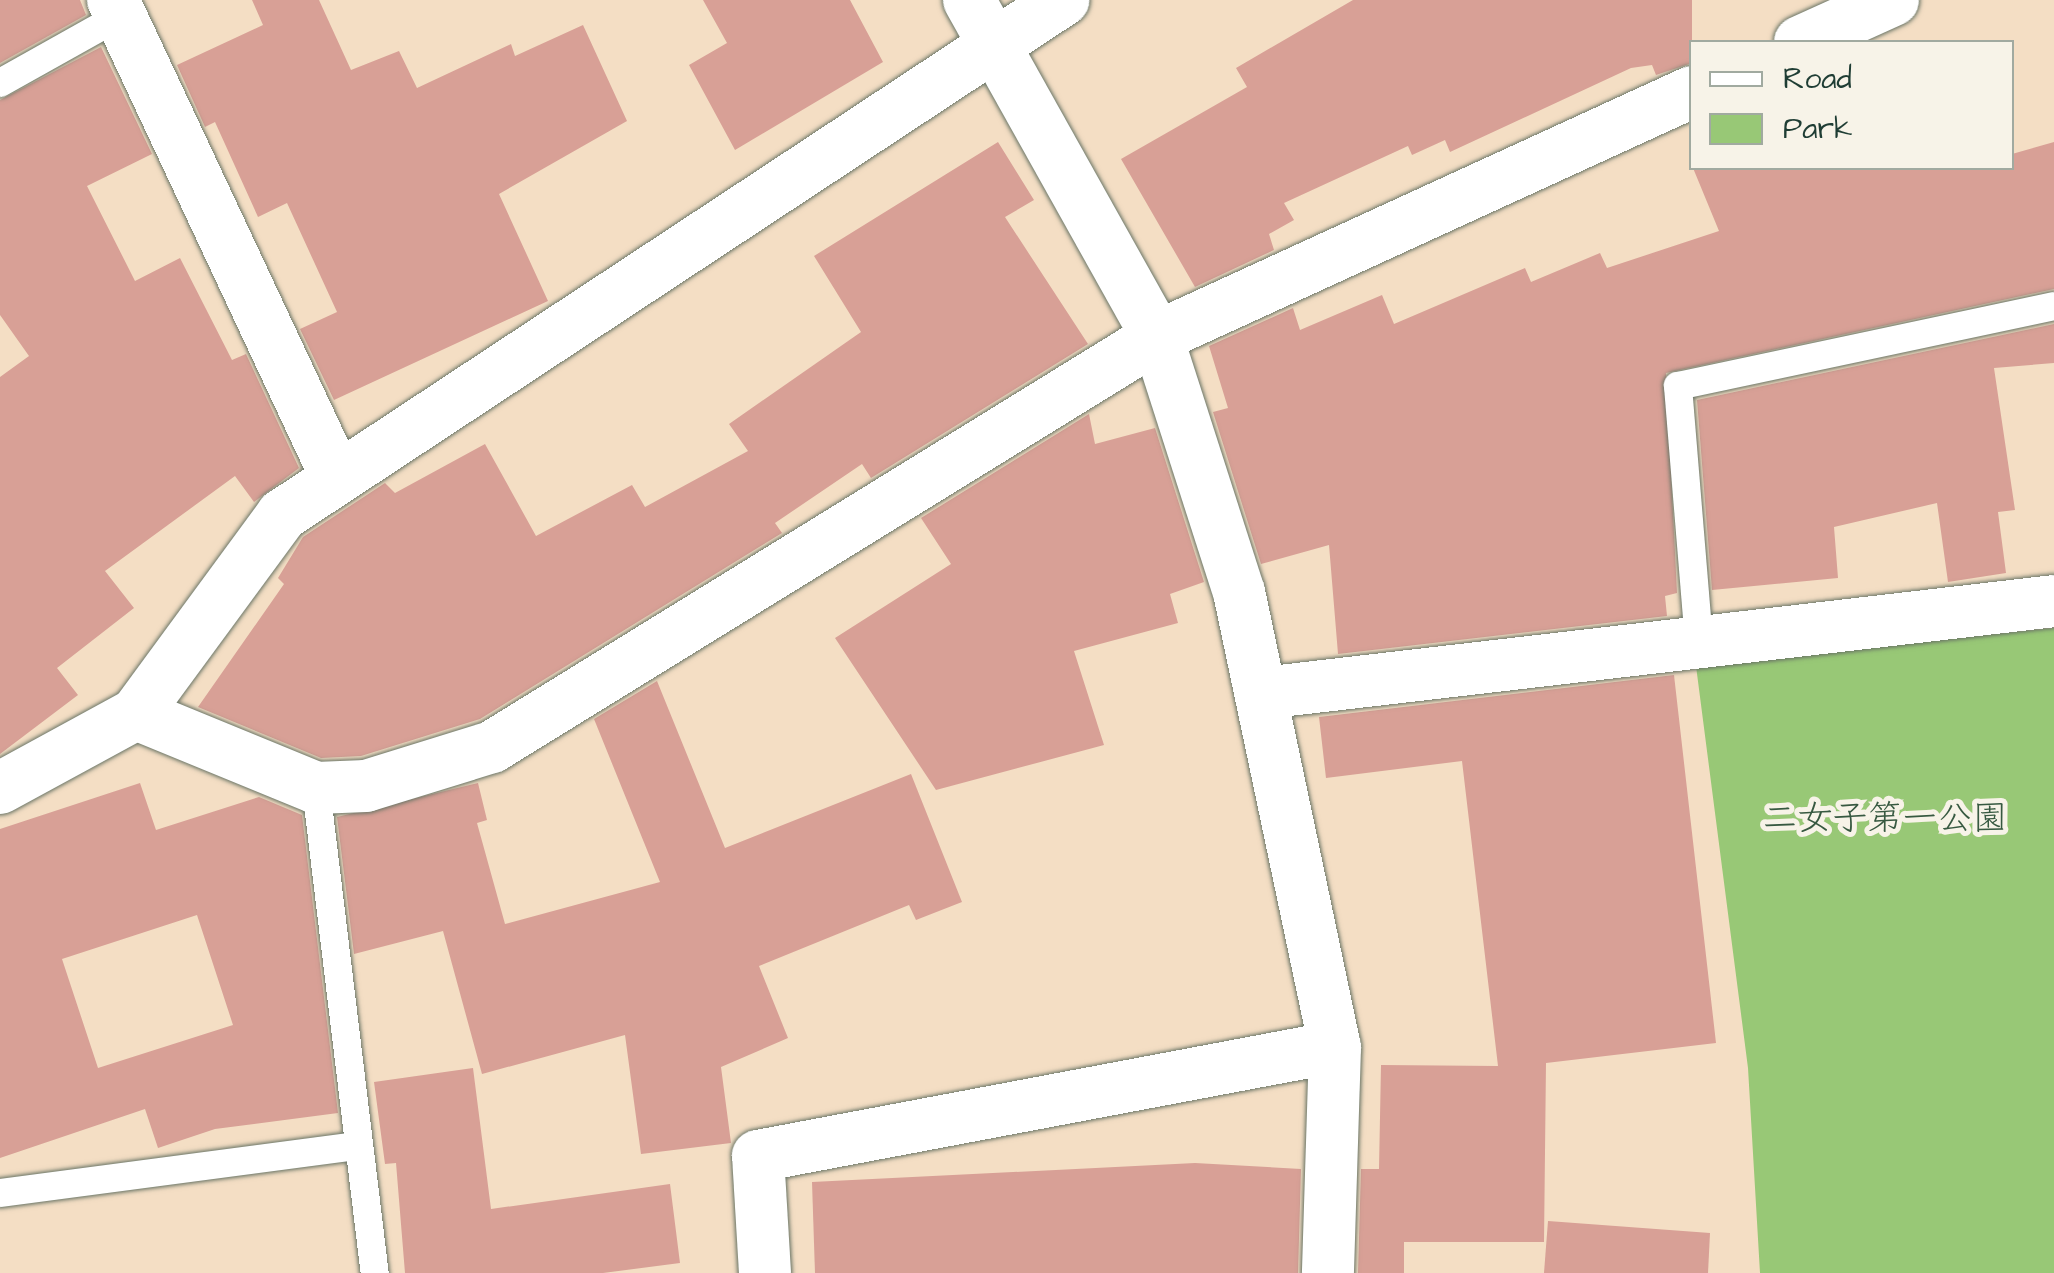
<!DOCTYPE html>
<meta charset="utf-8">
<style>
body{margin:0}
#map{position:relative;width:2054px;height:1273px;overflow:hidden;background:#f4dec4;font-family:"Architects Daughter","Klee One",sans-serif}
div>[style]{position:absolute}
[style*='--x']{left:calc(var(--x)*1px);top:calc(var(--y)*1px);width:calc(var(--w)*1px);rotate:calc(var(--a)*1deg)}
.green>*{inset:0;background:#98c876}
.building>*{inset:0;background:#d8a096}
.roads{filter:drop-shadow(0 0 2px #6a7566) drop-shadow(0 0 2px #6a7566)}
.service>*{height:28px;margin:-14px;padding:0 14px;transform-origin:14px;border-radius:14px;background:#fff}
.minor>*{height:52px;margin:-26px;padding:0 26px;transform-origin:26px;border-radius:26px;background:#fff}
span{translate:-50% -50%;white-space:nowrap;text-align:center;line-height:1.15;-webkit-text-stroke:10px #f7f3e8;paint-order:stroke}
.park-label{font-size:35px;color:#375941}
.legend{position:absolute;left:1689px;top:40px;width:325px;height:130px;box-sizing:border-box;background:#f7f3e8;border:2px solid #a1aaa0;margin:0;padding:12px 18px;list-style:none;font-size:30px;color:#1f3d34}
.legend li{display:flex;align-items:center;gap:20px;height:50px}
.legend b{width:50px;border:2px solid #a1aaa0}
</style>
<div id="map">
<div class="green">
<div style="clip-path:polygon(2054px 628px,2054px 1273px,1760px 1273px,1748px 1068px,1696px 666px)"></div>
</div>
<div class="building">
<div style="clip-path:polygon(0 0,80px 0,86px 15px,0 63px)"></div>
<div style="clip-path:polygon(252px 0,319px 0,351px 70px,399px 51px,417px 88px,511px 44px,515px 56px,583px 25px,627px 121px,499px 194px,548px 301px,334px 400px,300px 329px,337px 312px,287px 203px,258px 217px,215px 122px,205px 127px,177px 65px,263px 25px)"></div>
<div style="clip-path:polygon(703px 0,850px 0,883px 62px,735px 150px,689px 65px,727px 43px)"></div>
<div style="clip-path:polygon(1353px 0,1692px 0,1692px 63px,1656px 75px,1652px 65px,1631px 68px,1450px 152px,1445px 140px,1412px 155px,1408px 146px,1284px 203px,1294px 220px,1269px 234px,1274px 250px,1195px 287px,1121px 159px,1247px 87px,1236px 68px)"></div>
<div style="clip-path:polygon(101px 47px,152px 154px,87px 186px,135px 281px,180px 258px,232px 360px,246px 354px,299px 468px,254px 502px,235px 476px,105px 571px,134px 608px,57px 668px,78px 695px,0 754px,0 377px,29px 356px,0 315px,0 100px)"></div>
<div style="clip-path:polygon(998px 142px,1034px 200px,1005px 217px,1088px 344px,871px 478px,862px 464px,775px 523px,782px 533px,480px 719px,361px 756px,321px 758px,198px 707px,284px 584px,278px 578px,303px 537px,385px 483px,395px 493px,485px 444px,536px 536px,632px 485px,645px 507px,748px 451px,729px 424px,861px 332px,814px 256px)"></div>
<div style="clip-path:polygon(2054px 142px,2054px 289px,1666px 373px,1677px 593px,1665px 596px,1667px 616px,1338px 654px,1329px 545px,1261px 564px,1213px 412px,1228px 408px,1209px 346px,1293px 308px,1300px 330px,1382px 295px,1394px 324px,1525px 268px,1531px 282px,1600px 253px,1607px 268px,1719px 231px,1693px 168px,2012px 168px,2012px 154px)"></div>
<div style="clip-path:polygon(2054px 324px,2054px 363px,1994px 368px,2015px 510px,1998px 512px,2006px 573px,1948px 582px,1937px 503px,1834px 527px,1838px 578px,1712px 590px,1697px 400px)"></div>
<div style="clip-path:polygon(1089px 414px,1095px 444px,1155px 428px,1204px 582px,1170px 594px,1178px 623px,1074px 651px,1104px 745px,936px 790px,835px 638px,951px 564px,921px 518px)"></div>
<div style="clip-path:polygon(1674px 675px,1716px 1043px,1546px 1063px,1544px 1242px,1404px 1242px,1404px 1273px,1358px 1273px,1361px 1169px,1379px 1169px,1381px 1065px,1498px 1066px,1462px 761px,1326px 778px,1319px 717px)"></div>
<div style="clip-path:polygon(657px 681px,725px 848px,911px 774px,962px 902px,916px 920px,909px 905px,759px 966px,788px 1038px,721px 1067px,731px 1143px,641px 1154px,625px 1035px,482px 1074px,443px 931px,354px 954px,337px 817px,478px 783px,487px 820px,477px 823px,505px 924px,660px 882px,594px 719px)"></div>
<div style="clip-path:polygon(evenodd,140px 783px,156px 830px,259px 797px,302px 815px,338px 1113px,215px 1129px,158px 1148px,145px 1109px,0 1158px,0 829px,140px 783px,197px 915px,233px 1025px,98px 1068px,62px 959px,197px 915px)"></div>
<div style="clip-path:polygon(473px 1068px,491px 1209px,670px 1184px,680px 1263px,603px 1273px,405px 1273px,396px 1163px,385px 1164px,374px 1082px)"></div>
<div style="clip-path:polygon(1195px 1163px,1301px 1169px,1298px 1273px,815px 1273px,812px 1182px)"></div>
<div style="clip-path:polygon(1548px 1221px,1710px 1233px,1708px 1273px,1544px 1273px)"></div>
</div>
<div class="roads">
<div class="service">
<div style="--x:0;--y:83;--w:137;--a:-29.2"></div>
<div style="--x:1699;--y:642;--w:257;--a:-94.7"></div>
<div style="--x:1678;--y:386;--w:384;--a:-12"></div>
<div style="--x:316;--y:788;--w:489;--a:83.1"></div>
<div style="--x:0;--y:1193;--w:358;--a:-7.5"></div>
</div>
<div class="minor">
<div style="--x:113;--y:0;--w:526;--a:64.9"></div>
<div style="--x:969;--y:0;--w:386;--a:60.8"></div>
<div style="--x:1157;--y:337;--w:268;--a:72.2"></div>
<div style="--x:1239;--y:592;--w:465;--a:78.1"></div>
<div style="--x:1335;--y:1047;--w:226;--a:91.8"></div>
<div style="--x:1800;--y:42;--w:102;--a:-24.3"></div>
<div style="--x:1263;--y:693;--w:796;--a:-6.63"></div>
<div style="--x:136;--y:714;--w:195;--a:22.3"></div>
<div style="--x:316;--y:788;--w:50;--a:-2.3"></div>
<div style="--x:366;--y:786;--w:132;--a:-17.2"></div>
<div style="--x:492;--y:747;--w:781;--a:-31.66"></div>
<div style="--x:1157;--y:337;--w:588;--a:-24.61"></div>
<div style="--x:0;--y:788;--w:155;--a:-28.6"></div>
<div style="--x:136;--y:714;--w:247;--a:-53.7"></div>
<div style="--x:282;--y:515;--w:936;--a:-33.4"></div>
<div style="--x:765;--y:1273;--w:117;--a:-93.4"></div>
<div style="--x:758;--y:1156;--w:587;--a:-10.7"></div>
</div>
</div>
<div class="park-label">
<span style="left:1885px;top:819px">二女子第一公園</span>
</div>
<ul class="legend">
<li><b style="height:12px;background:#fff"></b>Road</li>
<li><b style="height:28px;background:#98c876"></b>Park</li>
</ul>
</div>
